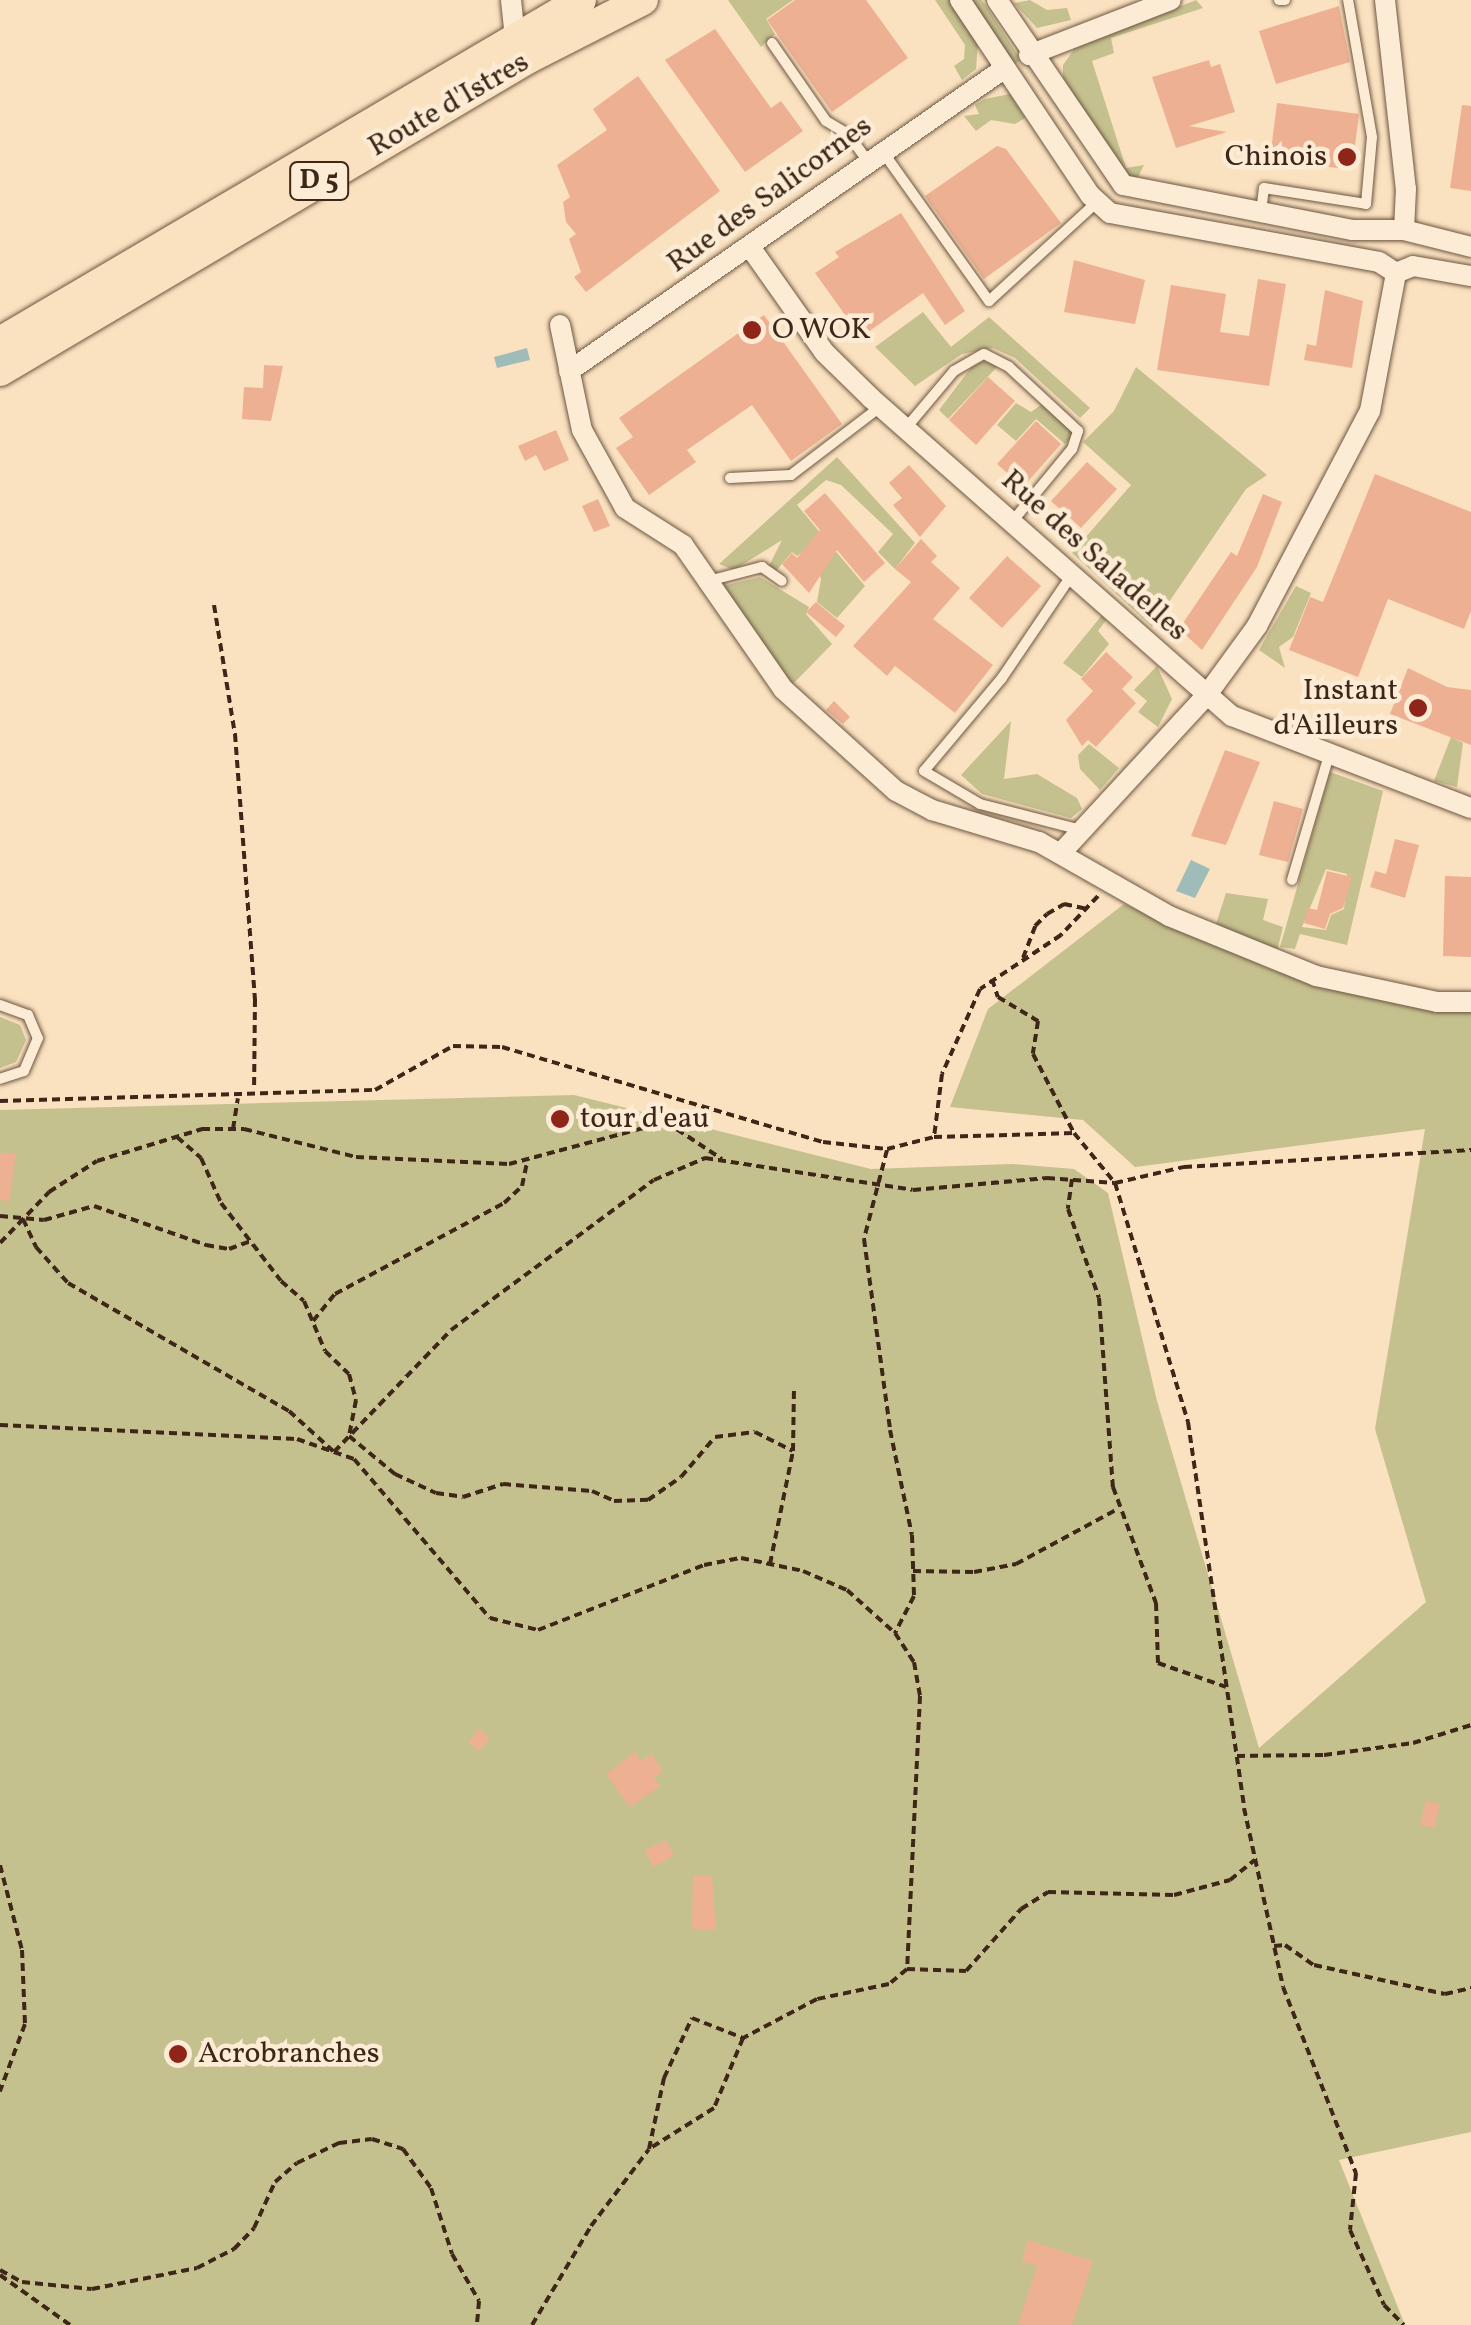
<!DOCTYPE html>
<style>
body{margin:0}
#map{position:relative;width:1471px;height:2325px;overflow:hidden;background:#fae1bf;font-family:Vollkorn,serif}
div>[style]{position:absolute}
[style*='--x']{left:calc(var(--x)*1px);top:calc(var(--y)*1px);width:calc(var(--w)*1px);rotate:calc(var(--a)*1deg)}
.green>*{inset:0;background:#c5c18e}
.water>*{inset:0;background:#a0bcb9}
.building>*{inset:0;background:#eeb092}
.path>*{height:4px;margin-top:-2px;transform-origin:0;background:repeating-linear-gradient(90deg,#3e2718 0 8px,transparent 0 13px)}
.roads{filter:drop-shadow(0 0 2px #6d5642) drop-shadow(0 0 2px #6d5642)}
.service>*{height:10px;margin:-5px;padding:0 5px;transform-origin:5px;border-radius:5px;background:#fcecd5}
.minor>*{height:20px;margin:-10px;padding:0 10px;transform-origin:10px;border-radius:10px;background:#fcecd5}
.primary>*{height:30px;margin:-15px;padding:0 15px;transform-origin:15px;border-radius:15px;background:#fae1bf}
.dots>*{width:28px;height:28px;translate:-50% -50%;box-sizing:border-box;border:5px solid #fcecd5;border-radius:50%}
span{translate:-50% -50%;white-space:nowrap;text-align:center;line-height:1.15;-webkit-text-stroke:9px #fcecd5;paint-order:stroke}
.shield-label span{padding:2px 8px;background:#fcecd5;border:2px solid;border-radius:8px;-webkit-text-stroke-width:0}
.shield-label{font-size:28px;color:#3e2718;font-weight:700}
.street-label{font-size:30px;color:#3e2718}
.poi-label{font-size:30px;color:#3e2718}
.right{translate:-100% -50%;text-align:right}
.left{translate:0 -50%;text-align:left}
</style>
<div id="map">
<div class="green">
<div style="clip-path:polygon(728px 0,793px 0,766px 19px,775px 34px,761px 47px)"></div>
<div style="clip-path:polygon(935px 0,951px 0,978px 41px,976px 69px,962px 80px,954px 66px,964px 59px,965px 45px)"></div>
<div style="clip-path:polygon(970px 0,982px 0,1021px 60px,1012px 66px)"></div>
<div style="clip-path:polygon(1030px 0,1047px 10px,1067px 8px,1071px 20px,1037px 28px,1014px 3px)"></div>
<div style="clip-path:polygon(1196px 0,1203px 8px,1111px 38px,1114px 53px,1092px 61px,1126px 168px,1144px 165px,1136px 181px,1122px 171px,1063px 77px,1063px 65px,1075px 48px)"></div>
<div style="clip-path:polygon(1010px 94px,1025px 118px,1015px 124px,991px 120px,976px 131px,964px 116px,979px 114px,975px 105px,985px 99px)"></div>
<div style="clip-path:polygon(923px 312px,951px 347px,989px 317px,1090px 408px,1080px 418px,1015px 358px,993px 348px,962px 354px,915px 386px,875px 347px)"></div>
<div style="clip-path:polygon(988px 360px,997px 367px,948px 419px,939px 410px,973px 365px)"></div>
<div style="clip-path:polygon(1136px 367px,1267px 475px,1246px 489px,1152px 627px,1072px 553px,1131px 485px,1083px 442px,1114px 411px)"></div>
<div style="clip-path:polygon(1016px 403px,1031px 412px,1042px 404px,1075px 434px,1065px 444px,1036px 419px,1016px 441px,997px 425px)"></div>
<div style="clip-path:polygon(837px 457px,915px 543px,895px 569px,878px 552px,893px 534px,841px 485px,826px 480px,797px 505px,865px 586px,837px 618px,817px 602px,821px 579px,808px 548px,797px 556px,792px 552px,776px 571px,769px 566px,782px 540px,734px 570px,719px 564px)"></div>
<div style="clip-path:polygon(760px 577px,809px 607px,806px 614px,832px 644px,791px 686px,723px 586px)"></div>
<div style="clip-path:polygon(1296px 586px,1311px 593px,1293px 637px,1279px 647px,1285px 668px,1259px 650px)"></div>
<div style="clip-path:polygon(1102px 615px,1106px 620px,1098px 631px,1109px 644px,1082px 677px,1063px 663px)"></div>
<div style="clip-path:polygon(1157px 666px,1172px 699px,1158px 727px,1138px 712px,1147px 701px,1134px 690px)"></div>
<div style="clip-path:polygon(1011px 721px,1004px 779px,1037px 774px,1077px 798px,1082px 809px,1071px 818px,982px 794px,961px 775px)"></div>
<div style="clip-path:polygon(1451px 737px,1463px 743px,1457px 787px,1434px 781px)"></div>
<div style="clip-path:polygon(1089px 744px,1119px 768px,1100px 790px,1080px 769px,1078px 755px)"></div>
<div style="clip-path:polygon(evenodd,1330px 772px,1383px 791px,1347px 945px,1300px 934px,1295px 949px,1280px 947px,1330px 772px,1326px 869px,1347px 874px,1344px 909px,1331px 915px,1326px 930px,1302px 927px,1326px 869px)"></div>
<div style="clip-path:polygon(1226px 893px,1268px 899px,1263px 920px,1283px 927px,1277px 951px,1215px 927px)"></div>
<div style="clip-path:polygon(1124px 904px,1275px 971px,1419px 1008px,1471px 1008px,1471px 2132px,1339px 2160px,1405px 2325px,0 2325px,0 1110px,574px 1095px,871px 1169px,1012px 1164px,1074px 1169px,1108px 1193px,1157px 1401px,1259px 1748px,1426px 1602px,1375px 1429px,1425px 1129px,1135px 1167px,1083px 1120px,950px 1107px,988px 1009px)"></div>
<div style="clip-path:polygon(0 1017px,20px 1025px,26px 1040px,16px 1062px,0 1068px)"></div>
</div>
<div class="water">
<div style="clip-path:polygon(527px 348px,530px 360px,497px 368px,494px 357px)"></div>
<div style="clip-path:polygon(1191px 860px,1210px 869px,1195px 898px,1176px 891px)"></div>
</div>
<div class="building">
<div style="clip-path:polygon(795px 0,866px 0,908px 58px,832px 112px,767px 20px)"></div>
<div style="clip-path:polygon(1339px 6px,1350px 62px,1276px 84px,1259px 31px)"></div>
<div style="clip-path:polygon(715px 29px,771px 108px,781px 101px,803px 131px,745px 172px,665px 60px)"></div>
<div style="clip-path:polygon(1209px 60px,1211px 67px,1220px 64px,1235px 112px,1189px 126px,1227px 132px,1176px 148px,1152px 77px)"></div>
<div style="clip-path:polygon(638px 76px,720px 191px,586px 292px,574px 277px,581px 272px,569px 239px,576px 234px,566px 222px,563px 202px,570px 197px,557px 165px,607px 130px,593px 109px)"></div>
<div style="clip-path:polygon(1277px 103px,1359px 114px,1352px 170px,1270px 159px)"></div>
<div style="clip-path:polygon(1462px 105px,1471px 106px,1471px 191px,1450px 188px)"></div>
<div style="clip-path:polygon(997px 146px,1006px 149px,1061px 223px,984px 279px,925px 196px)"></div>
<div style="clip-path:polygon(901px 213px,965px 311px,945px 325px,923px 293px,861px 337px,815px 273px,839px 257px,835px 252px)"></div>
<div style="clip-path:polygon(1074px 260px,1145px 280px,1135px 324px,1064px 312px)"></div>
<div style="clip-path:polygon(1258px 279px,1286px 284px,1269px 386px,1157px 370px,1171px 285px,1226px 294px,1220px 332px,1249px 336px)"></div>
<div style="clip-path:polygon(1325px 290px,1363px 301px,1352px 368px,1304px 360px,1307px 344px,1316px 346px)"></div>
<div style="clip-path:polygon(764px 315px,842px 424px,791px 461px,752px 405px,687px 450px,696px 462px,649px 495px,616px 448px,633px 437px,619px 418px)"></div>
<div style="clip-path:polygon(264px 365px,283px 366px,271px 421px,242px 419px,244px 387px,263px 388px)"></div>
<div style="clip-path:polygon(988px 377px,1015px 401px,976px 445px,949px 420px)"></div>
<div style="clip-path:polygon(1036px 421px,1061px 444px,1023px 487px,997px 464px)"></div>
<div style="clip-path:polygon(556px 430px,569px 460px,544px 471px,536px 455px,525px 461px,518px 446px)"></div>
<div style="clip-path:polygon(1087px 462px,1117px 489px,1081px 528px,1051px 501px)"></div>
<div style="clip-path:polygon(909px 465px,946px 506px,920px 537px,893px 505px,902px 498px,889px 483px)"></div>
<div style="clip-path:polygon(1375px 474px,1471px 512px,1471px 611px,1464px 629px,1388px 599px,1358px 677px,1289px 650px,1310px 597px,1323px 602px)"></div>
<div style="clip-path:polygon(825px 493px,885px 563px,864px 582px,837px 550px,809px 593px,782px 564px,792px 553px,797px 558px,820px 530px,804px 511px)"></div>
<div style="clip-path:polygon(1263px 494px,1282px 502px,1257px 567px,1202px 650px,1179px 629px,1231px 552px,1237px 556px)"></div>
<div style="clip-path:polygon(598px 499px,610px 526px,594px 532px,582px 506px)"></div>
<div style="clip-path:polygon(921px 539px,937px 556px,931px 562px,960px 588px,933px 619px,993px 665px,955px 713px,895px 666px,887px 676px,853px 646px,911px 582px,895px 569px)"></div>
<div style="clip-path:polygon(1007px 556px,1041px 586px,1002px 628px,969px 598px)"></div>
<div style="clip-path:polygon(816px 602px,845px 626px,836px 637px,806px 612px)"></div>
<div style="clip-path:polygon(1106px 652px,1133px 677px,1122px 689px,1136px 703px,1096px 747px,1088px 740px,1082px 746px,1066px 720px,1093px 691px,1081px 679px)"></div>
<div style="clip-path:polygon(1408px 668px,1447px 687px,1471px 690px,1471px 745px,1390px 714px)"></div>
<div style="clip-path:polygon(834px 701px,850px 717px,843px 724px,826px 710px)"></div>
<div style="clip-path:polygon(1225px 750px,1260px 762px,1226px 845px,1191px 836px)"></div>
<div style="clip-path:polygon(1274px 801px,1303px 809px,1288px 862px,1259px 855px)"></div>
<div style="clip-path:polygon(1395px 839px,1419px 845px,1405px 898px,1370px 887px,1375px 871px,1386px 874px)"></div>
<div style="clip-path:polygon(1327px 871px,1352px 877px,1343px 908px,1330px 914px,1325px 929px,1304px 923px,1308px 908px,1317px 910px)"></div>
<div style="clip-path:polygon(1445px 876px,1471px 877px,1471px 957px,1443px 956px)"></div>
<div style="clip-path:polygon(0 1153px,16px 1154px,9px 1201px,0 1200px)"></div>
<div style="clip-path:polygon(479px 1729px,490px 1738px,479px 1751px,468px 1742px)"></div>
<div style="clip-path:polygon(635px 1752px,641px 1761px,651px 1754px,663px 1771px,654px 1778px,660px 1786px,630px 1807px,606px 1774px)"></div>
<div style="clip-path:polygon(1426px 1801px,1440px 1805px,1434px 1828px,1420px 1825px)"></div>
<div style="clip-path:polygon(666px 1840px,674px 1856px,653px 1867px,645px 1850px)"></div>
<div style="clip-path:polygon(693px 1875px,712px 1876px,716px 1930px,692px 1929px)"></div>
<div style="clip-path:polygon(1028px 2240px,1093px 2261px,1072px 2325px,1018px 2325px,1037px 2266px,1022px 2261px)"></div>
</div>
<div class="path">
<div style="--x:214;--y:605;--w:131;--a:80.8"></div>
<div style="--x:235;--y:734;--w:266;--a:85.7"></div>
<div style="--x:255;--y:999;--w:91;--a:90.6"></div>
<div style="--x:1098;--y:896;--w:54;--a:133.5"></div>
<div style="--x:1061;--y:935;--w:97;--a:146.3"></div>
<div style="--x:980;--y:989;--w:93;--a:114.1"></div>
<div style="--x:942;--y:1074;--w:64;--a:97.2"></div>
<div style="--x:934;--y:1137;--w:140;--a:-1.6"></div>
<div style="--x:1074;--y:1133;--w:65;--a:50.6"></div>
<div style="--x:1115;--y:1183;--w:250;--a:73"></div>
<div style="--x:1188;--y:1422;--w:390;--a:81.7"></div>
<div style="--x:1244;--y:1808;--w:183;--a:77.7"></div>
<div style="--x:1283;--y:1987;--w:200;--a:68.6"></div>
<div style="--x:1356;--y:2173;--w:57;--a:96"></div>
<div style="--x:1350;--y:2230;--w:82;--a:65.6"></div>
<div style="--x:1384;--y:2305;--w:28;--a:45"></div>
<div style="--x:1023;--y:958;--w:34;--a:-69"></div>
<div style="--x:1035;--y:926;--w:17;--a:-45"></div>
<div style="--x:1047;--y:914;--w:20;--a:-30"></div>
<div style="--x:1064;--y:904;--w:24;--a:12"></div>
<div style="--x:992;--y:979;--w:19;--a:72"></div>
<div style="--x:998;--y:997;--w:47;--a:31"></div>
<div style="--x:1038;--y:1021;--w:33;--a:99"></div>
<div style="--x:1033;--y:1054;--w:89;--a:62.6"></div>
<div style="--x:0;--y:1101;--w:375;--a:-1.7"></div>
<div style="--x:375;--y:1090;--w:90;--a:-29.4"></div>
<div style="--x:453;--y:1046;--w:49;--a:1.2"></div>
<div style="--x:502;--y:1047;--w:335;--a:16.5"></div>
<div style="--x:823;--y:1142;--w:64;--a:6.2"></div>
<div style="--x:887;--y:1149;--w:49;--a:-14.3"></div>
<div style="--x:233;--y:1129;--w:31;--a:-81"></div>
<div style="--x:177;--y:1137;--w:32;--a:41"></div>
<div style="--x:201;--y:1158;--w:49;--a:66"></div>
<div style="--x:221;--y:1203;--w:98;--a:52.4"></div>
<div style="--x:281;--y:1281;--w:30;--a:41"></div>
<div style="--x:304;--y:1301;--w:54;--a:67.2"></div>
<div style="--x:325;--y:1351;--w:33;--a:44"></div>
<div style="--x:349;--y:1374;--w:27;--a:75"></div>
<div style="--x:356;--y:1400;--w:37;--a:101"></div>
<div style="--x:349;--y:1436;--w:60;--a:39.6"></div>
<div style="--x:395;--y:1474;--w:45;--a:24.9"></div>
<div style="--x:436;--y:1493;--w:27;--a:8"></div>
<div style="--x:463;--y:1497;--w:42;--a:-18"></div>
<div style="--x:503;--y:1484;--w:89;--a:4.5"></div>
<div style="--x:592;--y:1491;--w:24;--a:24"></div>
<div style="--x:614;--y:1501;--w:34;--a:-2"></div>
<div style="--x:648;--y:1500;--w:40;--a:-34.9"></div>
<div style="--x:681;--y:1477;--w:52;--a:-49.6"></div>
<div style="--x:715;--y:1437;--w:40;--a:-7.1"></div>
<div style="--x:755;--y:1432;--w:42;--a:26.6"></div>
<div style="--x:887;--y:1150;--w:92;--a:104.5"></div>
<div style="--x:864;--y:1239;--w:193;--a:82.2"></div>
<div style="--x:890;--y:1430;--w:107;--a:78.2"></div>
<div style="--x:912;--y:1535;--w:61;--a:88.1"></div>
<div style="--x:914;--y:1596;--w:42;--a:117.2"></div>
<div style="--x:1072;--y:1179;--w:30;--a:98"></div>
<div style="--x:1068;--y:1209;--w:94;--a:70.8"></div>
<div style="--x:1099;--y:1298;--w:190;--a:85.8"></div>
<div style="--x:1113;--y:1487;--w:124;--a:69.7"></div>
<div style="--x:1156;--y:1603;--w:60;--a:88.1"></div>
<div style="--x:1158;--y:1663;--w:72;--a:19.4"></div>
<div style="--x:0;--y:1216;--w:44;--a:5.2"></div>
<div style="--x:44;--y:1220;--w:52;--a:-15.6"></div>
<div style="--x:94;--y:1206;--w:119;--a:19.2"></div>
<div style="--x:206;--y:1245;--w:23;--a:10"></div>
<div style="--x:229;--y:1249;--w:23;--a:-20"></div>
<div style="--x:23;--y:1219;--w:31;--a:65"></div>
<div style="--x:36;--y:1247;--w:48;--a:48.4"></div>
<div style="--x:68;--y:1283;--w:255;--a:30.1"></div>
<div style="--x:289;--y:1411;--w:61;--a:42.3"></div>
<div style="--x:334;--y:1452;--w:169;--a:-46.2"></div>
<div style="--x:451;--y:1330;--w:252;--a:-36.5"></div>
<div style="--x:654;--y:1180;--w:56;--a:-23.3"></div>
<div style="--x:705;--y:1158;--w:210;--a:8.7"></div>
<div style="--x:913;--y:1190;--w:135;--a:-5.1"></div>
<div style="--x:1047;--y:1178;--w:68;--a:4.2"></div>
<div style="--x:1115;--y:1183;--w:71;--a:-13.1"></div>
<div style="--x:1184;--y:1167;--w:288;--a:-3.4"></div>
<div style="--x:0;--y:1243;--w:71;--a:-46.1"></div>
<div style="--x:49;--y:1192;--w:57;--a:-32.9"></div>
<div style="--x:97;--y:1161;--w:110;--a:-16.9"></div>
<div style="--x:202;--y:1129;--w:42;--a:0"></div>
<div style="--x:244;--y:1129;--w:115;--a:14"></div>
<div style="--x:356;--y:1157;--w:153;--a:2.6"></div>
<div style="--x:509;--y:1164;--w:163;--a:-15"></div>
<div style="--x:666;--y:1122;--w:67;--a:33.5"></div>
<div style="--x:313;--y:1321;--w:35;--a:-51"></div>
<div style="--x:335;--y:1294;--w:192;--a:-28.3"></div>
<div style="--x:504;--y:1203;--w:25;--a:-43"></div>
<div style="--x:522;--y:1186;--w:24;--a:-78"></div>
<div style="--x:0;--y:1425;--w:297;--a:2.7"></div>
<div style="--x:297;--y:1439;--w:60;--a:19.3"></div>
<div style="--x:354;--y:1459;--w:209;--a:49.5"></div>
<div style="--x:490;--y:1618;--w:49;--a:14"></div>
<div style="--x:538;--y:1630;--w:178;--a:-21.4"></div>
<div style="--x:704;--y:1565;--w:38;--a:-11"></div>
<div style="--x:741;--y:1558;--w:63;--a:11.8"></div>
<div style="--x:803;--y:1571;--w:48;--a:23.4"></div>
<div style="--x:847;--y:1590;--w:64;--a:41.9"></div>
<div style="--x:895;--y:1633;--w:35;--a:57"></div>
<div style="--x:914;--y:1662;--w:35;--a:80"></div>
<div style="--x:920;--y:1696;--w:273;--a:92.7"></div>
<div style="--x:907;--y:1969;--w:23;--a:140"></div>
<div style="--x:889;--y:1984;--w:74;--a:168.2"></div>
<div style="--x:817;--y:1999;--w:84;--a:152.2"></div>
<div style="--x:770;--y:1564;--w:115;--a:-78.5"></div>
<div style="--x:793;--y:1451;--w:65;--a:-89.1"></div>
<div style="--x:913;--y:1571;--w:61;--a:0.9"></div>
<div style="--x:974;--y:1572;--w:43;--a:-10.8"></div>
<div style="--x:1016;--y:1564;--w:114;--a:-28.4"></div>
<div style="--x:1237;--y:1756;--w:87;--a:-0.7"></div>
<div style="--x:1324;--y:1755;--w:90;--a:-7.7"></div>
<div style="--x:1413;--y:1743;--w:61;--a:-17.2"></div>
<div style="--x:0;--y:1865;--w:88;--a:75.5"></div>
<div style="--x:22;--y:1950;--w:74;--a:87.7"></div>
<div style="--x:25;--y:2024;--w:72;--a:110.5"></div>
<div style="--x:1274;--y:1946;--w:11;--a:-5"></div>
<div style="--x:1285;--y:1945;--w:35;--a:35"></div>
<div style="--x:1314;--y:1965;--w:134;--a:12.5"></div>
<div style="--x:1445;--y:1994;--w:27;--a:-13"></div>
<div style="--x:907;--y:1969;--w:59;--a:1.9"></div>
<div style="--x:966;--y:1971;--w:83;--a:-48.4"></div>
<div style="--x:1021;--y:1909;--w:32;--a:-32"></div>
<div style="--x:1048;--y:1892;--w:126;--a:1.4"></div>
<div style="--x:1174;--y:1895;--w:58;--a:-15"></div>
<div style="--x:1230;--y:1880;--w:32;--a:-39"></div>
<div style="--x:0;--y:2270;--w:25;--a:29"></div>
<div style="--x:22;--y:2282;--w:70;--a:5.7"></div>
<div style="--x:92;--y:2289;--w:107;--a:-11.3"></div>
<div style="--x:197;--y:2268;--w:42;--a:-27.2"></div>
<div style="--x:234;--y:2249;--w:29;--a:-46"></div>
<div style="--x:254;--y:2228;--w:51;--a:-65.5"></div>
<div style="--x:275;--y:2182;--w:29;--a:-41"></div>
<div style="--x:297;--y:2163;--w:47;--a:-25.5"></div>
<div style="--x:339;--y:2143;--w:33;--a:-7"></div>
<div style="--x:372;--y:2139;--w:33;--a:18"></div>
<div style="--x:403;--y:2149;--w:48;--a:54.3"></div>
<div style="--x:431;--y:2188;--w:69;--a:72.3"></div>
<div style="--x:452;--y:2254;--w:54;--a:60.1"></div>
<div style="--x:479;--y:2301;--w:24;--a:95"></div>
<div style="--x:0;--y:2275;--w:86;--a:35.5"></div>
<div style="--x:532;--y:2325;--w:115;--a:-59.2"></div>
<div style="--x:591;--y:2226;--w:96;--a:-53"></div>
<div style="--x:649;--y:2149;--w:73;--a:-78.1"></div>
<div style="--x:664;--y:2078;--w:66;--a:-65"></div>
<div style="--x:692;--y:2018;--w:55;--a:21.4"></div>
<div style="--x:743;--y:2038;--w:76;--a:112.5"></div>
<div style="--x:714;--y:2108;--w:77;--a:147.8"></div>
</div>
<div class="roads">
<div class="service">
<div style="--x:1279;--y:0;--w:6;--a:0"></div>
<div style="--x:772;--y:43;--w:95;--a:55.3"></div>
<div style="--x:826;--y:121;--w:26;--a:31"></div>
<div style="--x:848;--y:134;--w:34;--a:54"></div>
<div style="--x:883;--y:152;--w:183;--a:54.6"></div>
<div style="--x:989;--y:301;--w:145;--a:-42.5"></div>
<div style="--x:1261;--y:212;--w:24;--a:-83"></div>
<div style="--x:1264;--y:188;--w:103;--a:8.9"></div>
<div style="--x:1366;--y:204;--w:67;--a:-84.9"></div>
<div style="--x:1372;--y:137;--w:139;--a:-99.9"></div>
<div style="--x:906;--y:428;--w:75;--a:-49.9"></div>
<div style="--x:954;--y:371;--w:34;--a:-30"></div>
<div style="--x:984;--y:354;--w:28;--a:27"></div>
<div style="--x:1009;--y:367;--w:94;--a:42.8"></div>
<div style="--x:1078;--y:431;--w:19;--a:108"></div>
<div style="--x:1072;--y:449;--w:96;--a:129.5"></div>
<div style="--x:730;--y:478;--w:61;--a:-2.8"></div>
<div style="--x:791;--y:475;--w:112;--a:-37.4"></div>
<div style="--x:1071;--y:576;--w:123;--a:124.1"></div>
<div style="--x:1002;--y:678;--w:121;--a:130"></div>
<div style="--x:924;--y:771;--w:65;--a:30.5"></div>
<div style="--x:980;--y:804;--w:104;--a:14.4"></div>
<div style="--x:712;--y:580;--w:52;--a:-14.6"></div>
<div style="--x:762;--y:567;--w:24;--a:35"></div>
<div style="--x:1292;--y:880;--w:130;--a:-73.5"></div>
<div style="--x:0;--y:1005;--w:30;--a:20"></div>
<div style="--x:28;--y:1015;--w:25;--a:67"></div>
<div style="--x:38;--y:1038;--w:36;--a:113"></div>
<div style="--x:24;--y:1071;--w:25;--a:162"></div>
</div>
<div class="minor">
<div style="--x:511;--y:0;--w:37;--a:84"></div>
<div style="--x:960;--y:0;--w:234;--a:56.3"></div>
<div style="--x:1090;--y:195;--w:27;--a:42"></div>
<div style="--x:1110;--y:213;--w:273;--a:10.3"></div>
<div style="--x:1379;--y:262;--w:20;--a:33"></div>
<div style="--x:1396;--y:273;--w:18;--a:-22"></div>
<div style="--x:1413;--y:266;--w:59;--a:9.8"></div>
<div style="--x:997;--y:0;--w:224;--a:55.7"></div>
<div style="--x:1123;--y:185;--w:233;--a:11.1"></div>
<div style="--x:1352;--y:230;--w:52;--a:0"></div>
<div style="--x:1404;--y:230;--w:69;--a:14.2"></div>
<div style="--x:1385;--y:0;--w:190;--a:83.7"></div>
<div style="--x:1406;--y:189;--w:41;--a:92.8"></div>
<div style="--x:1029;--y:55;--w:152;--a:-21.2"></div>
<div style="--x:750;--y:247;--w:128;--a:54.8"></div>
<div style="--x:824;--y:352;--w:66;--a:44.4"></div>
<div style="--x:871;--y:398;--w:481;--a:41.4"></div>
<div style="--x:1232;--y:716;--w:256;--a:21.1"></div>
<div style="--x:560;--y:325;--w:107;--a:78.2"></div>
<div style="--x:582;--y:430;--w:89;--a:61.1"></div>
<div style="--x:625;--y:508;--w:69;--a:32.5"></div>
<div style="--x:683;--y:545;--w:175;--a:55.2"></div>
<div style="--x:783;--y:689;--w:152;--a:42.1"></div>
<div style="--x:896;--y:791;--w:41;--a:27.8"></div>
<div style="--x:932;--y:810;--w:112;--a:16.7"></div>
<div style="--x:1039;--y:842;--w:150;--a:29.6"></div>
<div style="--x:1169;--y:916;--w:159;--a:22.2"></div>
<div style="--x:1316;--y:976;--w:124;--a:12.1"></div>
<div style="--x:1437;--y:1002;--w:34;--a:0"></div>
<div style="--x:569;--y:371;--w:531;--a:-34.8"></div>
<div style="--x:1061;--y:853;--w:214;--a:-47.3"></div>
<div style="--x:1206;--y:696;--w:87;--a:-53.9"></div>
<div style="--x:1257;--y:626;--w:243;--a:-62.3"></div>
<div style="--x:1370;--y:411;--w:140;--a:-79.3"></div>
</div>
<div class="primary">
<div style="--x:0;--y:342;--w:674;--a:-30.48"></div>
<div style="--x:0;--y:371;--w:615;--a:-30.61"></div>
<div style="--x:529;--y:58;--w:128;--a:-27"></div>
</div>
</div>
<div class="dots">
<div style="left:1347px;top:157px;background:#8f2418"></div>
<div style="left:752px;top:330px;background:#8f2418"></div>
<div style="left:1418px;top:708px;background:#8f2418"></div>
<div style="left:560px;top:1119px;background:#8f2418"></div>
<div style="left:178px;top:2054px;background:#8f2418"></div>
</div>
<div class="shield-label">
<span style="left:319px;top:181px">D 5</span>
</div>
<div class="street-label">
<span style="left:449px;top:105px;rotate:-30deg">Route d'Istres</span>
<span style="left:770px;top:195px;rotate:-36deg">Rue des Salicornes</span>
<span style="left:1094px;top:556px;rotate:42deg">Rue des Saladelles</span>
</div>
<div class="poi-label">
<span class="right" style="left:1327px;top:157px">Chinois</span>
<span class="left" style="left:772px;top:330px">O WOK</span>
<span class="right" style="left:1398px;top:708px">Instant<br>d'Ailleurs</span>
<span class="left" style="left:580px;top:1119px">tour d'eau</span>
<span class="left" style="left:198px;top:2054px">Acrobranches</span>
</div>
</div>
